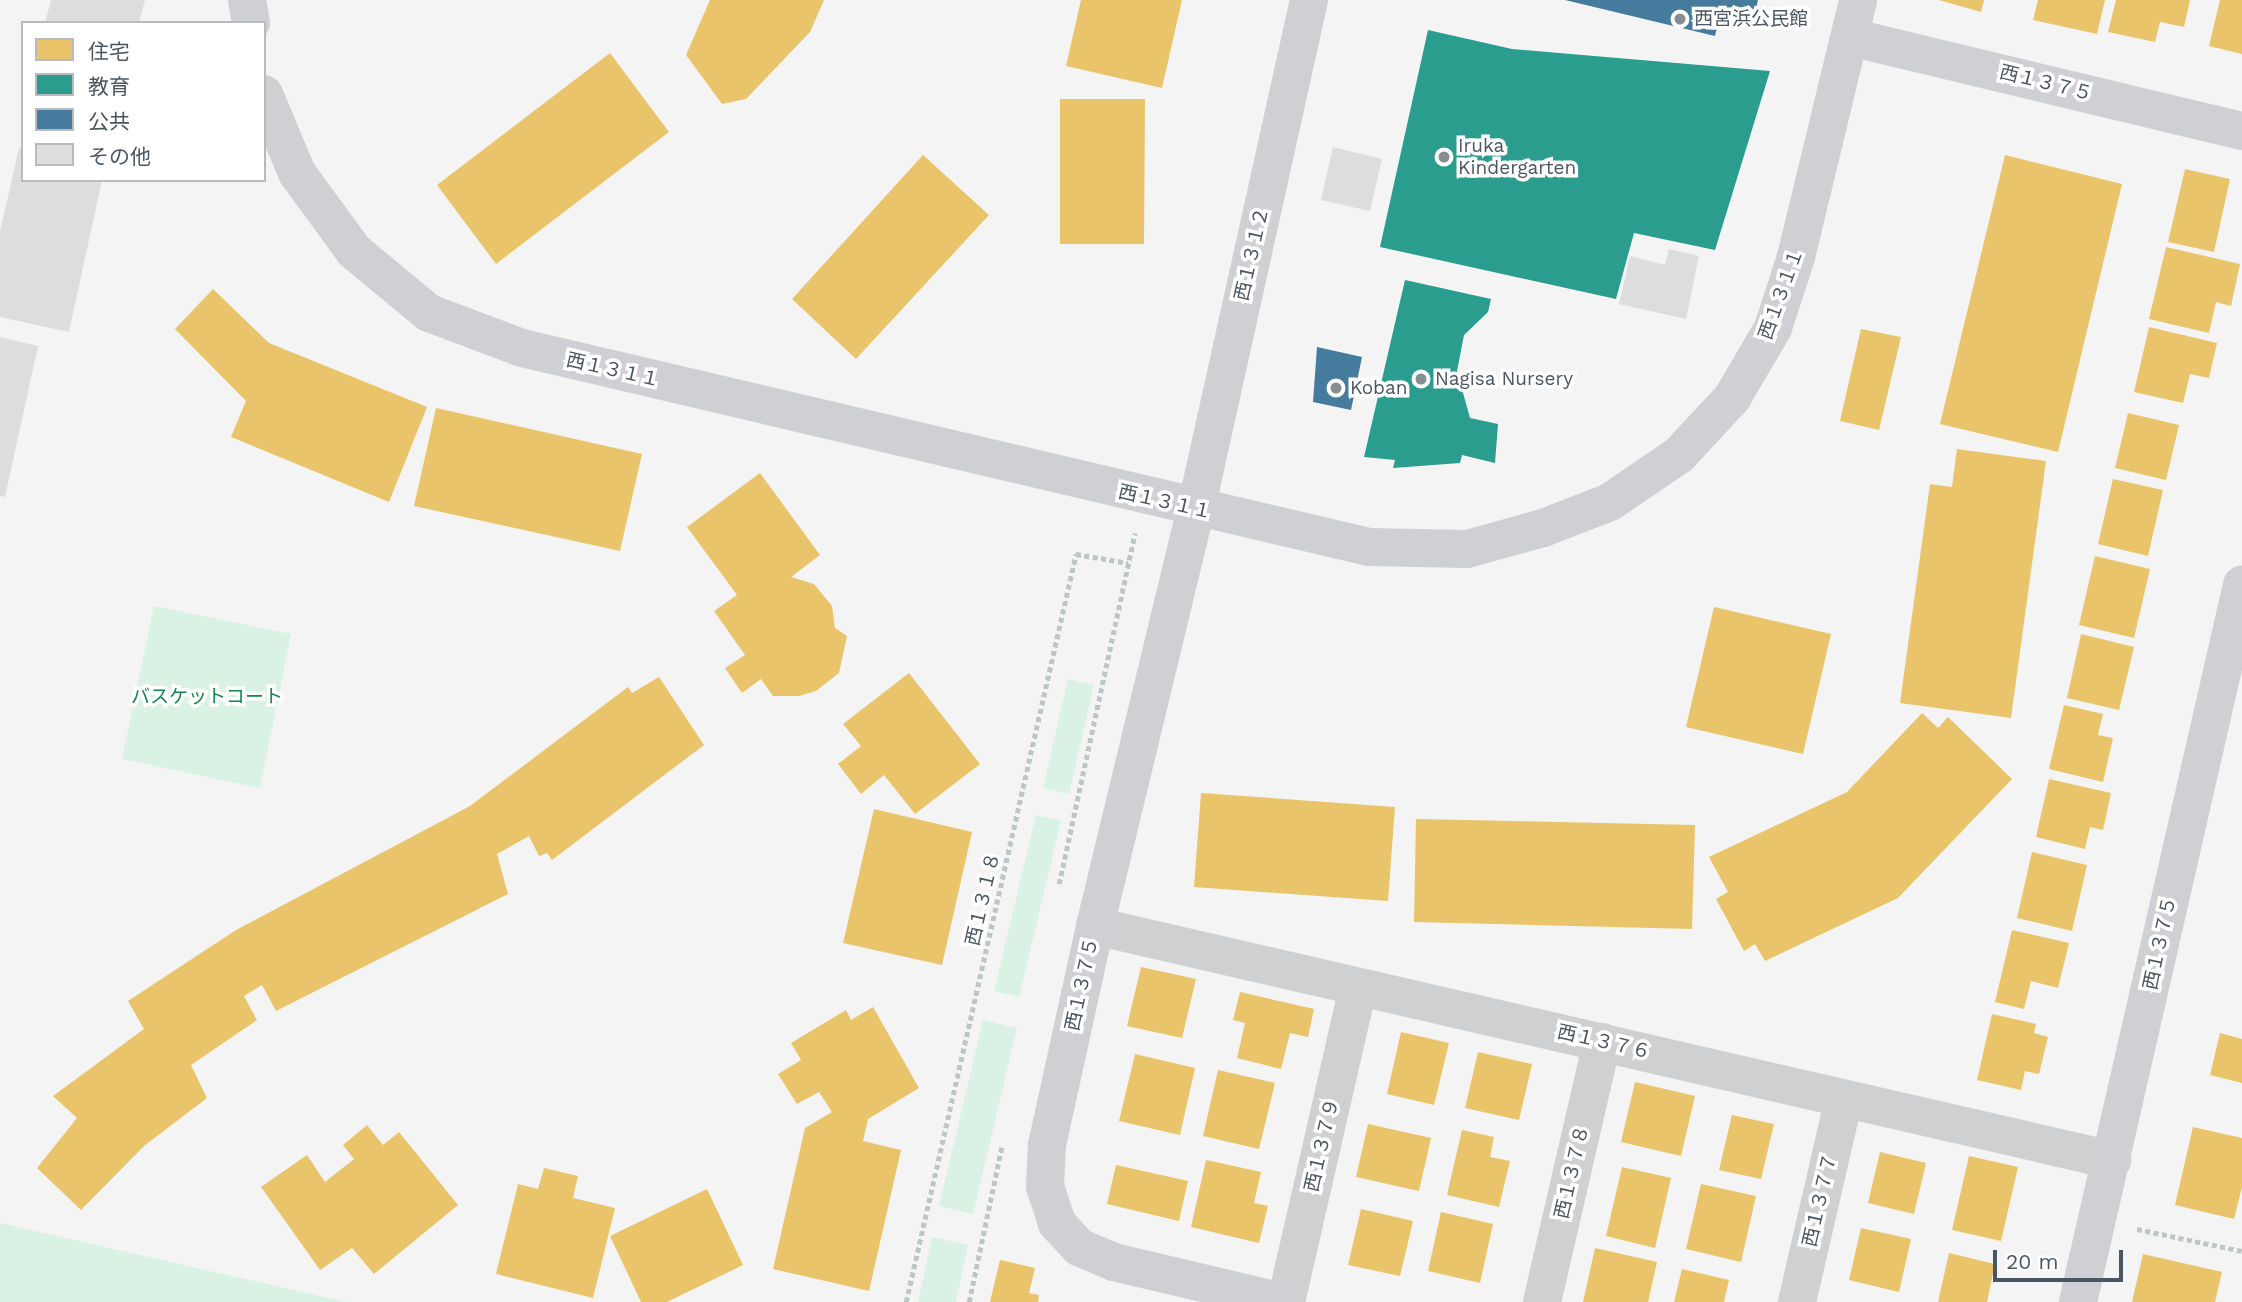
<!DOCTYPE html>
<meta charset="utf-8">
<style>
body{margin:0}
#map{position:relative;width:2242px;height:1302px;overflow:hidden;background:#f4f4f4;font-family:"Work Sans","Noto Sans JP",sans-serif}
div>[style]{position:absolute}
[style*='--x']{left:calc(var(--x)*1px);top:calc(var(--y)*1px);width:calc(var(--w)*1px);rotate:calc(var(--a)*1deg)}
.green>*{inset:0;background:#d9f2e3}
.homes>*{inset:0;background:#e9c46a}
.schools>*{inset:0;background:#2a9d8f}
.public>*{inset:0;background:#457b9d}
.building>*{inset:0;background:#ddddde}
.path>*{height:4.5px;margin-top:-2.25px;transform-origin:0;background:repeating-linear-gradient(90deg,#bcc7c4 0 5px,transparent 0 8.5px)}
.street>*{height:38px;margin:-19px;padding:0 19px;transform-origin:19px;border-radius:19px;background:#ced0d2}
.secondary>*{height:38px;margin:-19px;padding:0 19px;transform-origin:19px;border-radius:19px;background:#ced0d4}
.dots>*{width:19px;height:19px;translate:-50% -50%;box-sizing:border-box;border:4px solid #fff;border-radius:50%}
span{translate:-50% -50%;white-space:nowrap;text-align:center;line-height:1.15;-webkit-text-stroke:7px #fff;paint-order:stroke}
.poi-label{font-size:19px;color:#4a5661}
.left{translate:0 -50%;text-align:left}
.street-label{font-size:19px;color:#4a5661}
.park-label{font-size:19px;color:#17864f}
.legend{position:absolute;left:21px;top:21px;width:245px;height:161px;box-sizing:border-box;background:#fff;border:2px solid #b7bbc0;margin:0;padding:9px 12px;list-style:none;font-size:21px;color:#4a5661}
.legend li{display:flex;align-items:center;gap:14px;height:35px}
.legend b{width:35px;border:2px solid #b7bbc0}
.scale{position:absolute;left:1993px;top:1250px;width:130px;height:32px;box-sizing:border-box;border:4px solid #4a5661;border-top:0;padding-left:9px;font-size:21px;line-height:24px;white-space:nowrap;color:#4a5661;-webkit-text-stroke:5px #fff;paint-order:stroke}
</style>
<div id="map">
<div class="green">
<div style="clip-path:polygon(154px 606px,291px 634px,260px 788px,122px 759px)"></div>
<div style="clip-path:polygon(1068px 679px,1094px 685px,1069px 794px,1043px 788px)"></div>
<div style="clip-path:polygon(1036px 815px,1061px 821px,1019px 997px,994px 991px)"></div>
<div style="clip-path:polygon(983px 1020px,1017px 1028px,973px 1214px,939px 1206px)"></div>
<div style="clip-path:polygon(0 1223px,346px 1302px,0 1302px)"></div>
<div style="clip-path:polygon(932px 1237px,968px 1245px,956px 1302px,918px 1302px)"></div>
</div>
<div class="homes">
<div style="clip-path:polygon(710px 0,824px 0,810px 32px,746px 99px,722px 104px,686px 55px)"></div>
<div style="clip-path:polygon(1081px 0,1182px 0,1162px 88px,1066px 66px)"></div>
<div style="clip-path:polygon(1939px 0,1984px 0,1981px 12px)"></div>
<div style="clip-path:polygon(2038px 0,2105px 0,2097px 34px,2033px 20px)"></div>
<div style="clip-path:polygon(2116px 0,2190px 0,2184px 27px,2160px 22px,2155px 42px,2108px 32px)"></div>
<div style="clip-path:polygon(2220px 0,2242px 0,2242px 54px,2209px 46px)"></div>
<div style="clip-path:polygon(610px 53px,669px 132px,496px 264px,437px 185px)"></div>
<div style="clip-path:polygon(1060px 99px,1145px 99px,1144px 244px,1060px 244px)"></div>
<div style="clip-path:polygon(923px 155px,989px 215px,856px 359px,792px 299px)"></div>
<div style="clip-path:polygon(2005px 155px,2122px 184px,2058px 452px,1940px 424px)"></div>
<div style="clip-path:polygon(2185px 169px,2230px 179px,2214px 252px,2168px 242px)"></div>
<div style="clip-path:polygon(2166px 247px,2240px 264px,2231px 306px,2216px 302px,2209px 333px,2149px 319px)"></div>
<div style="clip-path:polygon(213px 289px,269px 343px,427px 407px,389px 502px,231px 437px,246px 401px,175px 329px)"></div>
<div style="clip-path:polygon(2149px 327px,2217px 343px,2209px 378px,2190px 374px,2183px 403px,2134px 392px)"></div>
<div style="clip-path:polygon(1861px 329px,1901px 337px,1879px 430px,1840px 421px)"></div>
<div style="clip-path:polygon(436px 408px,642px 454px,620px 551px,414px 506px)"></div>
<div style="clip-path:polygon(2128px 413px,2179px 425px,2166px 480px,2115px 468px)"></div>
<div style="clip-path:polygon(1957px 449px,2046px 461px,2011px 718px,1900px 703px,1930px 484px,1952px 487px)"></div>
<div style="clip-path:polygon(760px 473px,820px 555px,791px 577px,814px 584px,832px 606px,835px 628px,847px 636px,839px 673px,816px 691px,799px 696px,773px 696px,761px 679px,742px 693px,725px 668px,745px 655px,714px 611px,737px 595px,687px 527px)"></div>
<div style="clip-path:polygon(2113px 479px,2163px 490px,2148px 556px,2098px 544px)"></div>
<div style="clip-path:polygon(2095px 556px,2150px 569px,2134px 638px,2079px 625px)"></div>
<div style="clip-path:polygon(1714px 607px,1831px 634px,1803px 754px,1686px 727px)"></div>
<div style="clip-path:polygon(2081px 634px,2134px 647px,2119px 710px,2067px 698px)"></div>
<div style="clip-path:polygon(909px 673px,980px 764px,915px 814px,884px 775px,861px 794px,838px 764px,861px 746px,843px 724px)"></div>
<div style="clip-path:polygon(659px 677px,704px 745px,552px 860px,547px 853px,539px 856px,529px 836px,497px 854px,508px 894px,276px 1011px,262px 985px,244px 996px,257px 1020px,191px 1065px,207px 1098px,144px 1146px,81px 1210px,37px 1168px,77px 1118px,53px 1096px,144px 1029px,128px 1001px,236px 930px,470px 806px,628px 687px,632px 693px)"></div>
<div style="clip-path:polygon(2064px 705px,2103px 714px,2098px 735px,2113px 738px,2103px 782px,2049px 769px)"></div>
<div style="clip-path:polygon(1922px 713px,1938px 728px,1948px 717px,2012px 779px,1898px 898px,1765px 961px,1755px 944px,1744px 951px,1716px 899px,1728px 892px,1709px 857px,1847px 792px)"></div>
<div style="clip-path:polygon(2049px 779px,2111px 793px,2103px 830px,2090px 827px,2085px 849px,2036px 837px)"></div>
<div style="clip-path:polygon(1201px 793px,1395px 807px,1388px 901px,1194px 887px)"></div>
<div style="clip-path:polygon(874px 809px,972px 832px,942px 965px,843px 943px)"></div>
<div style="clip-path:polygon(1416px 819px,1695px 825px,1692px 929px,1414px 922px)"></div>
<div style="clip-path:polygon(2032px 852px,2087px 865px,2072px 931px,2017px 918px)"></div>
<div style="clip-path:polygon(2012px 930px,2069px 943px,2058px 988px,2031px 981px,2024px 1009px,1995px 1002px)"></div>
<div style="clip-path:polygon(1141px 967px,1196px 979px,1182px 1038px,1127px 1026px)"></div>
<div style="clip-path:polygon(1240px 992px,1314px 1009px,1308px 1037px,1290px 1033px,1281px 1069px,1237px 1058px,1245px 1023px,1233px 1020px)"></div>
<div style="clip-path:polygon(873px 1007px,919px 1088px,868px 1119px,863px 1141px,901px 1150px,869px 1291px,773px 1269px,805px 1128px,832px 1112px,819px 1092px,797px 1104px,778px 1074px,801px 1060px,791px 1043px,846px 1010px,851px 1020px)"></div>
<div style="clip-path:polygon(1992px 1014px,2036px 1024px,2034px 1033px,2048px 1037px,2039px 1074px,2025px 1071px,2021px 1090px,1977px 1080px)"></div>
<div style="clip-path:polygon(1401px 1032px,1449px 1043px,1434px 1105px,1387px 1094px)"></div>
<div style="clip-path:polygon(2220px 1033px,2242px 1039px,2242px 1083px,2210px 1075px)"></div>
<div style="clip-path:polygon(1478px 1052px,1532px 1064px,1519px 1120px,1465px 1108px)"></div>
<div style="clip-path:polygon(1135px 1054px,1195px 1068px,1180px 1135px,1119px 1121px)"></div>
<div style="clip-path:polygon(1218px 1070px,1275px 1083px,1259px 1149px,1203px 1136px)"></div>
<div style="clip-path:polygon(1635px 1082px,1695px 1096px,1681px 1156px,1621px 1142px)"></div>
<div style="clip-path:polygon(1732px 1115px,1774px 1124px,1761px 1179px,1719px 1170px)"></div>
<div style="clip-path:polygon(1368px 1124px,1431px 1138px,1419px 1191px,1356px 1177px)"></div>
<div style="clip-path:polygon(367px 1125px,383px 1145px,399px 1132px,458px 1205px,374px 1274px,352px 1248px,320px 1270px,261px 1187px,307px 1155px,325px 1182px,354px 1159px,343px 1145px)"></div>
<div style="clip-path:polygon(2193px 1127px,2242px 1138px,2242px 1187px,2234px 1219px,2175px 1205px)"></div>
<div style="clip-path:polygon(1462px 1130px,1494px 1137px,1490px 1157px,1510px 1161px,1499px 1207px,1447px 1195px)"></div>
<div style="clip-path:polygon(1880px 1152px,1926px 1163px,1914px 1214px,1868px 1203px)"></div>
<div style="clip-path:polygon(1969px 1156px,2018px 1167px,2001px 1241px,1952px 1230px)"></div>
<div style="clip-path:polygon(1206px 1160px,1261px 1172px,1254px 1203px,1268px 1206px,1259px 1243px,1191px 1227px)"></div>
<div style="clip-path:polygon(1116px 1165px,1188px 1181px,1179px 1221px,1107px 1204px)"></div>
<div style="clip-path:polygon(1622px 1167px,1671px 1178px,1655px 1248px,1606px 1236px)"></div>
<div style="clip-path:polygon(544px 1168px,578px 1176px,573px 1198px,615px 1208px,593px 1298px,496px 1274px,518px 1184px,538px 1189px)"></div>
<div style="clip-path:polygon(1701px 1184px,1756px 1196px,1741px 1262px,1686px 1249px)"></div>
<div style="clip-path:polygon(707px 1189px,743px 1265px,667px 1302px,641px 1302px,610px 1236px)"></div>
<div style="clip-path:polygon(1361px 1209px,1413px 1221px,1400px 1276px,1348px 1265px)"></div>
<div style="clip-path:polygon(1441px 1212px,1493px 1224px,1480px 1283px,1428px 1271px)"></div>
<div style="clip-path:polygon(1861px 1228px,1911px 1239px,1899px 1292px,1849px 1280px)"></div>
<div style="clip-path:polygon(1595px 1248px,1657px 1262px,1648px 1302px,1583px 1302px)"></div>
<div style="clip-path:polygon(1949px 1253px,1995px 1264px,1987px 1302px,1938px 1302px)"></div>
<div style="clip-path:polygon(2143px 1254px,2222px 1272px,2215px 1302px,2132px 1302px)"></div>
<div style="clip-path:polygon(1000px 1260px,1035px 1268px,1029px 1293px,1039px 1295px,1038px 1302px,990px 1302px)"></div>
<div style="clip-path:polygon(1682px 1269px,1729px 1280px,1724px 1302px,1674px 1302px)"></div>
</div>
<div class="schools">
<div style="clip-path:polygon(1428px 30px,1512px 49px,1770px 71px,1715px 250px,1634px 233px,1616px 299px,1380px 247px)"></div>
<div style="clip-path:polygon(1405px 280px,1491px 299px,1488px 312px,1464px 335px,1457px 371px,1470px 418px,1498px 424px,1495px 463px,1462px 455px,1460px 463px,1393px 468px,1395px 460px,1364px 457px)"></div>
</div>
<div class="public">
<div style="clip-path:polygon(1565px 0,1758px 0,1753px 22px,1720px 15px,1715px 36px)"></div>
<div style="clip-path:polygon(1317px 347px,1362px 357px,1351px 410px,1313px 402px)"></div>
</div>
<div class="building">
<div style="clip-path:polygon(51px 0,145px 0,139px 23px,45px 23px)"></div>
<div style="clip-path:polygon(1333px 147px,1382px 159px,1370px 211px,1321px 200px)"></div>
<div style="clip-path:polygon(19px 148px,23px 149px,23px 180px,102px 180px,69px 332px,0 317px,0 232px)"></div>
<div style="clip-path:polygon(1669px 249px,1699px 256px,1686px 319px,1619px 304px,1630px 256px,1665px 265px)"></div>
<div style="clip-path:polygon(0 337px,38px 346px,5px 497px,0 496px)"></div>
</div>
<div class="path">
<div style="--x:1059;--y:884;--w:359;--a:-77.8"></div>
<div style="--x:2137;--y:1229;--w:107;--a:11.8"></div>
<div style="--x:906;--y:1302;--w:767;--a:-77.2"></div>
<div style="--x:1076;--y:554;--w:53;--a:9.8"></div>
<div style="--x:969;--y:1302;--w:160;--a:-78.1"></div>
</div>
<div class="street">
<div style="--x:1095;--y:926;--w:1044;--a:12.96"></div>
<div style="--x:1286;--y:1302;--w:322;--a:-77.1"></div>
<div style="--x:1542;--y:1302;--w:267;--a:-77"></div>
<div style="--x:1797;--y:1302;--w:209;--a:-77"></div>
</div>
<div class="secondary">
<div style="--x:247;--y:0;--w:23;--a:80"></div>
<div style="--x:1850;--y:37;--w:403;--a:13.5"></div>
<div style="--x:264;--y:94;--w:86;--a:67.3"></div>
<div style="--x:297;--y:173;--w:97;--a:53.8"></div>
<div style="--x:354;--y:251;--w:97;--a:39.6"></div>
<div style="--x:429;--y:313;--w:99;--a:20.6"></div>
<div style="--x:522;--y:348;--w:870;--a:13.22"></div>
<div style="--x:1369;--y:547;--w:98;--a:1.2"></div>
<div style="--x:1467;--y:549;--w:79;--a:-15.4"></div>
<div style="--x:1543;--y:528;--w:72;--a:-21.2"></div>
<div style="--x:1610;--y:502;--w:83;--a:-34.3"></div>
<div style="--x:1679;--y:455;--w:78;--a:-47.1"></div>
<div style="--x:1732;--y:398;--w:81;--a:-59.6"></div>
<div style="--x:1773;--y:328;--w:75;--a:-72.1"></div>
<div style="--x:1796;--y:257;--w:264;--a:-76.4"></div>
<div style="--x:1283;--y:1302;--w:174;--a:-166.7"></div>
<div style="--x:1114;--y:1262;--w:38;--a:-157"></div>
<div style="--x:1079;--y:1247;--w:33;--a:-133"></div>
<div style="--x:1057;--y:1223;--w:38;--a:-108"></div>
<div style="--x:1045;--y:1187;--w:42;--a:-87.3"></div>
<div style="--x:1047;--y:1145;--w:224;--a:-77.6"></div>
<div style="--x:1095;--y:926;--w:429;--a:-76.4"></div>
<div style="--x:1196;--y:509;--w:521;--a:-77.48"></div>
<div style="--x:2078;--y:1302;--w:736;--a:-77.12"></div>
</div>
<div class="dots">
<div style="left:1680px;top:19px;background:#868d94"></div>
<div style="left:1444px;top:157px;background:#868d94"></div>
<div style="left:1421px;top:379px;background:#868d94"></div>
<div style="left:1336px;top:388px;background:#868d94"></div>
</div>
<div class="poi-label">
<span class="left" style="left:1694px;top:19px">西宮浜公民館</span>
<span class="left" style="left:1458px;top:157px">Iruka<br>Kindergarten</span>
<span class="left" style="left:1435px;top:379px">Nagisa Nursery</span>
<span class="left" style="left:1350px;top:388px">Koban</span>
</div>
<div class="street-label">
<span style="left:2046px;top:83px;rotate:14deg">西１３７５</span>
<span style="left:1252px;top:254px;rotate:-77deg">西１３１２</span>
<span style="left:1781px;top:294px;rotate:-70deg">西１３１１</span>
<span style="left:613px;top:370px;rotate:13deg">西１３１１</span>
<span style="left:1165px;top:502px;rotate:13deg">西１３１１</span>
<span style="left:983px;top:899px;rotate:-77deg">西１３１８</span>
<span style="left:2160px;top:943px;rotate:-78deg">西１３７５</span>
<span style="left:1082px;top:984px;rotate:-78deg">西１３７５</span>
<span style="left:1604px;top:1042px;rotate:13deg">西１３７６</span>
<span style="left:1322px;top:1145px;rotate:-77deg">西１３７９</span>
<span style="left:1572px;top:1172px;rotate:-77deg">西１３７８</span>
<span style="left:1820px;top:1200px;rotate:-77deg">西１３７７</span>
</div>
<div class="park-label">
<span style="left:207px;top:697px">バスケットコート</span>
</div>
<ul class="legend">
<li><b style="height:19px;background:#e9c46a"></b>住宅</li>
<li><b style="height:19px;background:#2a9d8f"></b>教育</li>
<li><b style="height:19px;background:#457b9d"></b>公共</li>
<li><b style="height:19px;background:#ddddde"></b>その他</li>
</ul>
<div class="scale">20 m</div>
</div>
